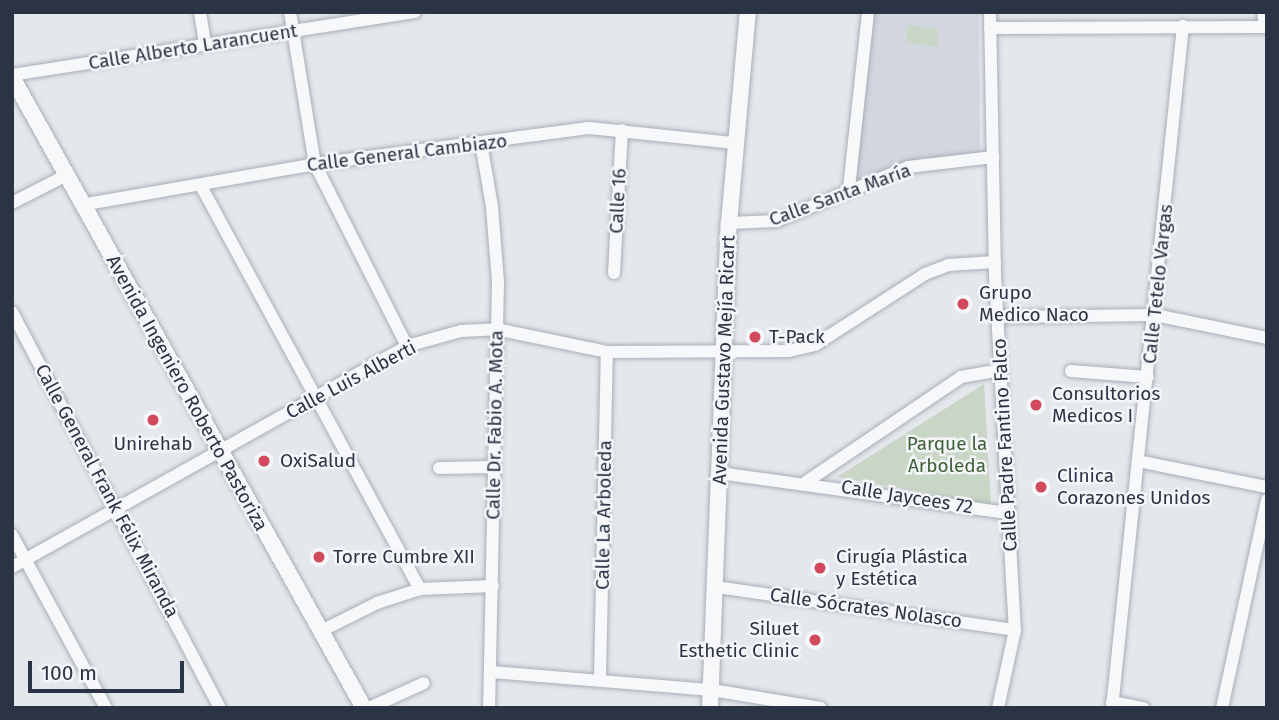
<!DOCTYPE html>
<meta charset="utf-8">
<style>
body{margin:0}
#map{position:relative;width:1279px;height:720px;overflow:hidden;background:#e4e7ec;font-family:"Fira Sans",sans-serif}
div>[style]{position:absolute}
[style*='--x']{left:calc(var(--x)*1px);top:calc(var(--y)*1px);width:calc(var(--w)*1px);rotate:calc(var(--a)*1deg)}
.built>*{inset:0;background:#d2d6de}
.green>*{inset:0;background:#c9d6c5}
.roads{filter:drop-shadow(0 0 2px #a9aeb7) drop-shadow(0 0 2px #a9aeb7)}
.minor>*{height:12px;margin:-6px;padding:0 6px;transform-origin:6px;border-radius:6px;background:#f7f8fa}
.tertiary>*{height:16px;margin:-8px;padding:0 8px;transform-origin:8px;border-radius:8px;background:#f7f8fa}
.dots>*{width:19px;height:19px;translate:-50% -50%;box-sizing:border-box;border:4px solid #f4f6f9;border-radius:50%}
span{translate:-50% -50%;white-space:nowrap;text-align:center;line-height:1.15;-webkit-text-stroke:5px #f4f6f9;paint-order:stroke}
.street-label{font-size:19px;color:#2b3445}
.poi-label{font-size:19px;color:#2b3445}
.left{translate:0 -50%;text-align:left}
.right{translate:-100% -50%;text-align:right}
.park-label{font-size:19px;color:#3f6138}
.frame{position:absolute;inset:0;border:14px solid #2b3445;pointer-events:none}
.scale{position:absolute;left:28px;top:661px;width:156px;height:32px;box-sizing:border-box;border:4px solid #2b3445;border-top:0;padding-left:9px;font-size:21px;line-height:24px;white-space:nowrap;color:#2b3445;-webkit-text-stroke:5px #f4f6f9;paint-order:stroke}
</style>
<div id="map">
<div class="built">
<div style="clip-path:polygon(874px 12px,979px 12px,980px 155px,908px 162px,855px 181px)"></div>
</div>
<div class="green">
<div style="clip-path:polygon(909px 25px,939px 30px,937px 47px,906px 42px)"></div>
<div style="clip-path:polygon(984px 384px,991px 504px,837px 477px)"></div>
</div>
<div class="roads">
<div class="minor">
<div style="--x:200;--y:12;--w:33;--a:81"></div>
<div style="--x:290;--y:12;--w:154;--a:80.7"></div>
<div style="--x:315;--y:164;--w:204;--a:63.2"></div>
<div style="--x:990;--y:12;--w:263;--a:88.9"></div>
<div style="--x:995;--y:275;--w:356;--a:86.8"></div>
<div style="--x:1015;--y:630;--w:80;--a:102.3"></div>
<div style="--x:1263;--y:12;--w:15;--a:82"></div>
<div style="--x:990;--y:28;--w:277;--a:-0.2"></div>
<div style="--x:12;--y:75;--w:408;--a:-8.9"></div>
<div style="--x:481;--y:143;--w:65;--a:80.2"></div>
<div style="--x:492;--y:207;--w:75;--a:85.4"></div>
<div style="--x:498;--y:282;--w:426;--a:91.2"></div>
<div style="--x:201;--y:186;--w:459;--a:61.5"></div>
<div style="--x:849;--y:188;--w:177;--a:-83.8"></div>
<div style="--x:12;--y:203;--w:59;--a:-27"></div>
<div style="--x:81;--y:205;--w:238;--a:-9.9"></div>
<div style="--x:315;--y:164;--w:276;--a:-7.5"></div>
<div style="--x:589;--y:128;--w:147;--a:5.9"></div>
<div style="--x:729;--y:223;--w:47;--a:-2.4"></div>
<div style="--x:776;--y:221;--w:143;--a:-22.2"></div>
<div style="--x:908;--y:167;--w:86;--a:-6.7"></div>
<div style="--x:614;--y:273;--w:143;--a:-86.8"></div>
<div style="--x:12;--y:312;--w:447;--a:62.3"></div>
<div style="--x:998;--y:317;--w:157;--a:-0.7"></div>
<div style="--x:1155;--y:315;--w:114;--a:11.6"></div>
<div style="--x:1071;--y:371;--w:77;--a:4.5"></div>
<div style="--x:1138;--y:461;--w:132;--a:11.4"></div>
<div style="--x:439;--y:468;--w:55;--a:-1"></div>
<div style="--x:719;--y:473;--w:293;--a:7.9"></div>
<div style="--x:806;--y:482;--w:187;--a:-34.1"></div>
<div style="--x:961;--y:377;--w:39;--a:-10"></div>
<div style="--x:12;--y:535;--w:197;--a:61.5"></div>
<div style="--x:12;--y:567;--w:453;--a:-29.2"></div>
<div style="--x:407;--y:346;--w:56;--a:-15.5"></div>
<div style="--x:461;--y:331;--w:35;--a:-3"></div>
<div style="--x:496;--y:329;--w:113;--a:11.7"></div>
<div style="--x:607;--y:352;--w:182;--a:-0.3"></div>
<div style="--x:789;--y:351;--w:27;--a:-13"></div>
<div style="--x:815;--y:345;--w:131;--a:-32.8"></div>
<div style="--x:925;--y:274;--w:25;--a:-21"></div>
<div style="--x:948;--y:265;--w:47;--a:-3.7"></div>
<div style="--x:716;--y:587;--w:302;--a:8.2"></div>
<div style="--x:321;--y:631;--w:63;--a:-26.6"></div>
<div style="--x:377;--y:603;--w:45;--a:-18"></div>
<div style="--x:420;--y:589;--w:73;--a:-2.4"></div>
<div style="--x:492;--y:672;--w:221;--a:4.7"></div>
<div style="--x:712;--y:690;--w:110;--a:9.4"></div>
<div style="--x:600;--y:678;--w:326;--a:-88.8"></div>
<div style="--x:1112;--y:702;--w:32;--a:11"></div>
<div style="--x:369;--y:708;--w:60;--a:-24.4"></div>
<div style="--x:1112;--y:708;--w:686;--a:-84.06"></div>
<div style="--x:1222;--y:708;--w:213;--a:-77.8"></div>
</div>
<div class="tertiary">
<div style="--x:12;--y:77;--w:723;--a:60.85"></div>
<div style="--x:710;--y:708;--w:485;--a:-87.8"></div>
<div style="--x:729;--y:223;--w:212;--a:-84.9"></div>
</div>
</div>
<div class="dots">
<div style="left:963px;top:304px;background:#d1495b"></div>
<div style="left:755px;top:337px;background:#d1495b"></div>
<div style="left:1036px;top:405px;background:#d1495b"></div>
<div style="left:153px;top:420px;background:#d1495b"></div>
<div style="left:264px;top:461px;background:#d1495b"></div>
<div style="left:1041px;top:487px;background:#d1495b"></div>
<div style="left:319px;top:557px;background:#d1495b"></div>
<div style="left:820px;top:568px;background:#d1495b"></div>
<div style="left:815px;top:640px;background:#d1495b"></div>
</div>
<div class="street-label">
<span style="left:193px;top:47px;rotate:-9deg">Calle Alberto Larancuent</span>
<span style="left:407px;top:153px;rotate:-7deg">Calle General Cambiazo</span>
<span style="left:840px;top:195px;rotate:-20deg">Calle Santa María</span>
<span style="left:618px;top:201px;rotate:-87deg">Calle 16</span>
<span style="left:1158px;top:284px;rotate:-84deg">Calle Tetelo Vargas</span>
<span style="left:724px;top:360px;rotate:-88deg">Avenida Gustavo Mejía Ricart</span>
<span style="left:351px;top:380px;rotate:-28deg">Calle Luis Alberti</span>
<span style="left:187px;top:393px;rotate:61deg">Avenida Ingeniero Roberto Pastoriza</span>
<span style="left:495px;top:425px;rotate:-89deg">Calle Dr. Fabio A. Mota</span>
<span style="left:1005px;top:445px;rotate:-93deg">Calle Padre Fantino Falco</span>
<span style="left:107px;top:491px;rotate:62deg">Calle General Frank Félix Miranda</span>
<span style="left:907px;top:497px;rotate:9deg">Calle Jaycees 72</span>
<span style="left:604px;top:515px;rotate:-89deg">Calle La Arboleda</span>
<span style="left:866px;top:608px;rotate:8deg">Calle Sócrates Nolasco</span>
</div>
<div class="poi-label">
<span class="left" style="left:979px;top:304px">Grupo<br>Medico Naco</span>
<span class="left" style="left:769px;top:337px">T-Pack</span>
<span class="left" style="left:1052px;top:405px">Consultorios<br>Medicos I</span>
<span style="left:153px;top:444px">Unirehab</span>
<span class="left" style="left:280px;top:461px">OxiSalud</span>
<span class="left" style="left:1057px;top:487px">Clinica<br>Corazones Unidos</span>
<span class="left" style="left:333px;top:557px">Torre Cumbre XII</span>
<span class="left" style="left:836px;top:568px">Cirugía Plástica<br>y Estética</span>
<span class="right" style="left:799px;top:640px">Siluet<br>Esthetic Clinic</span>
</div>
<div class="park-label">
<span style="left:947px;top:455px">Parque la<br>Arboleda</span>
</div>
<div class="frame"></div>
<div class="scale">100 m</div>
</div>
